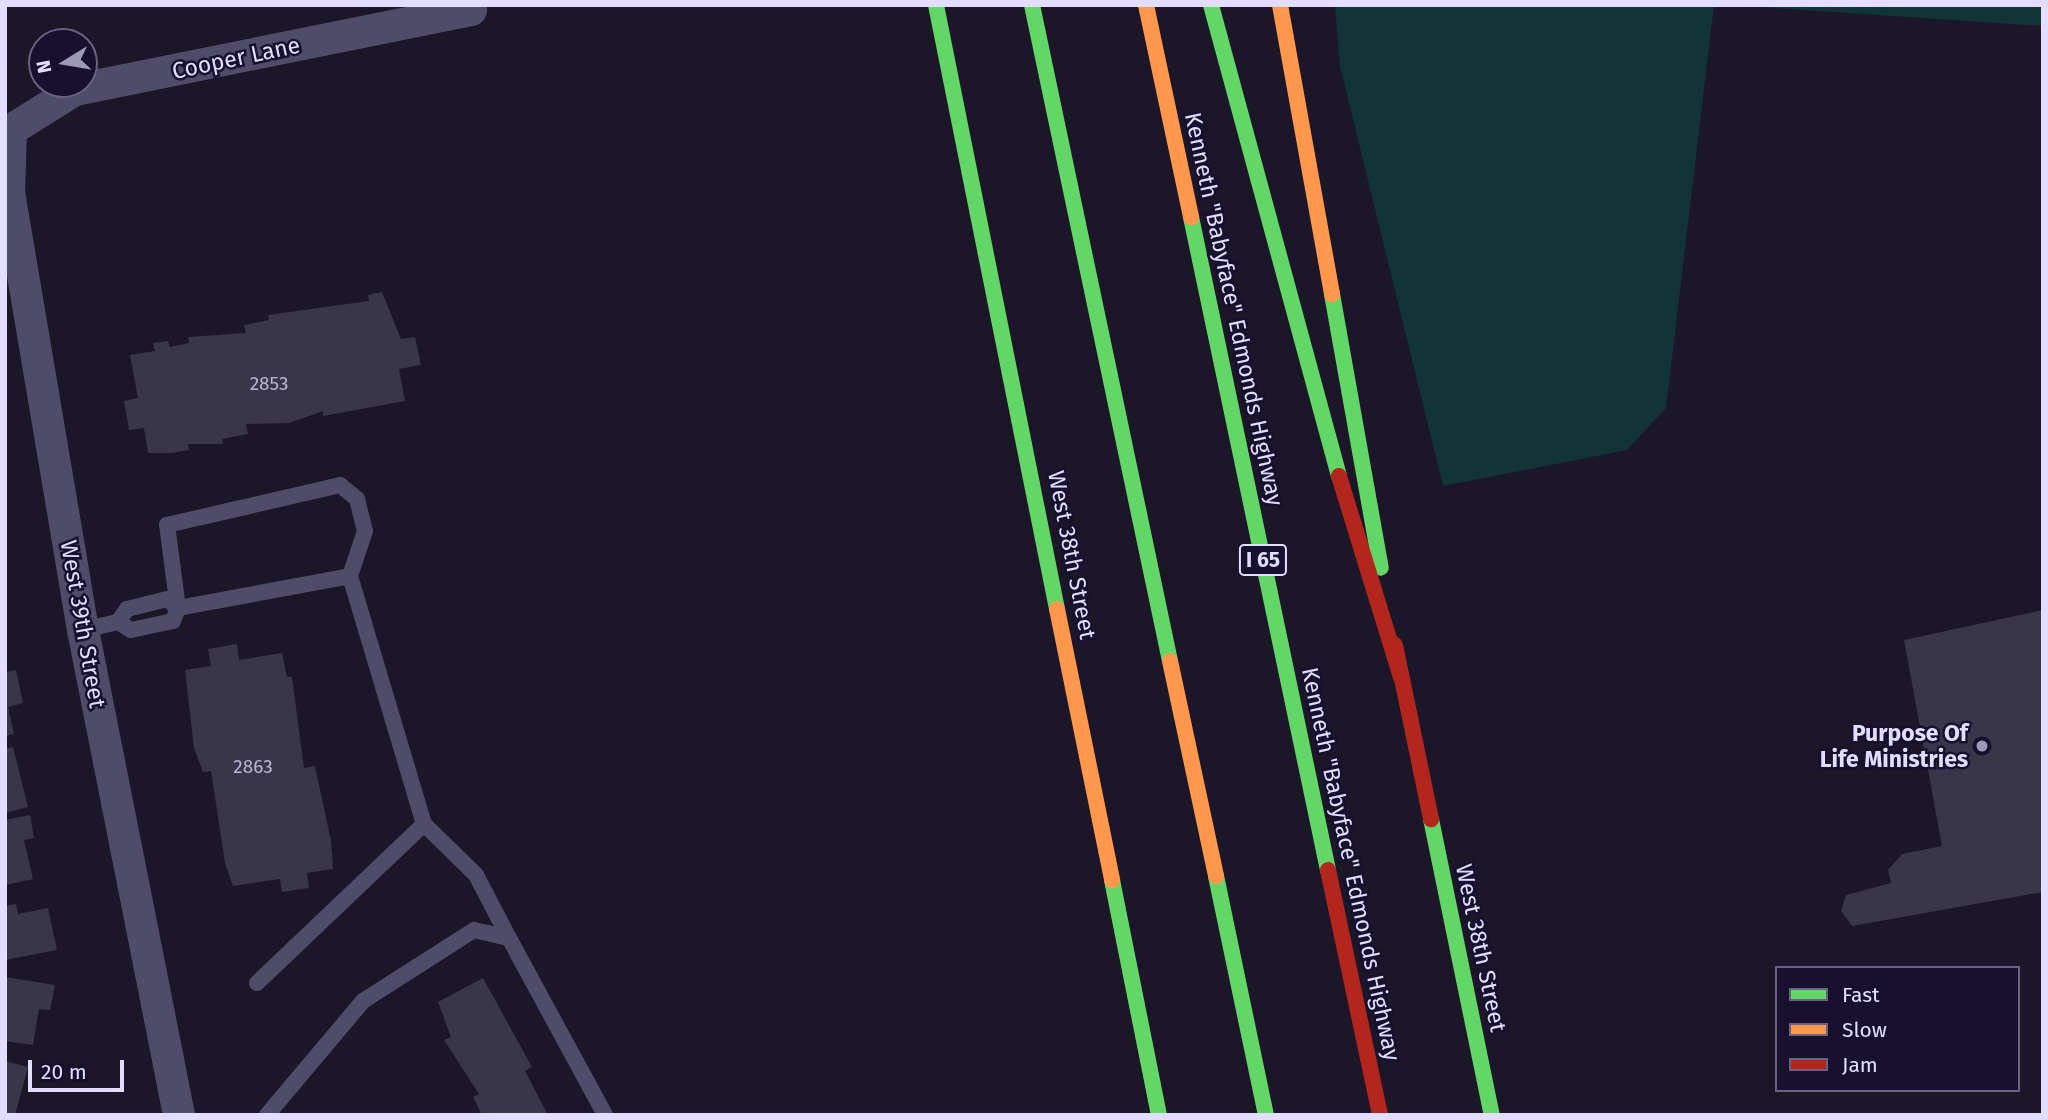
<!DOCTYPE html>
<style>
body{margin:0}
#map{position:relative;width:2048px;height:1120px;overflow:hidden;background:#1b1728;font-family:"Fira Sans",sans-serif}
div>[style]{position:absolute}
[style*='--x']{left:calc(var(--x)*1px);top:calc(var(--y)*1px);width:calc(var(--w)*1px);rotate:calc(var(--a)*1deg)}
.green>*{inset:0;background:#133437}
.building>*{inset:0;background:#3a3649}
.lane>*{height:16px;margin:-8px;padding:0 8px;transform-origin:8px;border-radius:8px;background:#4f4c69}
.street>*{height:32px;margin:-16px;padding:0 16px;transform-origin:16px;border-radius:16px;background:#4f4c69}
.fast>*{height:16px;margin:-8px;padding:0 8px;transform-origin:8px;border-radius:8px;background:#63d668}
.slow>*{height:16px;margin:-8px;padding:0 8px;transform-origin:8px;border-radius:8px;background:#ff974d}
.jam>*{height:16px;margin:-8px;padding:0 8px;transform-origin:8px;border-radius:8px;background:#b3261e}
.dots>*{width:19px;height:19px;translate:-50% -50%;box-sizing:border-box;border:4px solid #17102f;border-radius:50%}
span{translate:-50% -50%;white-space:nowrap;text-align:center;line-height:1.15;-webkit-text-stroke:5px #17102f;paint-order:stroke}
.number-label{font-size:19px;color:#b9b4d2}
.number-label span{-webkit-text-stroke-width:0}
.shield-label span{padding:2px 5px;background:#17102f;border:2px solid;border-radius:5px;-webkit-text-stroke-width:0}
.shield-label{font-size:21px;color:#e3deff;font-weight:700}
.street-label{font-size:23px;color:#e3deff}
.poi-label{font-size:23px;color:#e3deff;font-weight:700}
.right{translate:-100% -50%;text-align:right}
.frame{position:absolute;inset:0;border:7px solid #e3deff;pointer-events:none}
.legend{position:absolute;left:1775px;top:966px;width:245px;height:126px;box-sizing:border-box;background:#17102f;border:2px solid #696282;margin:0;padding:9px 12px;list-style:none;font-size:21px;color:#e3deff}
.legend li{display:flex;align-items:center;gap:14px;height:35px}
.legend b{width:35px;border:2px solid #696282}
.north{position:absolute;left:28px;top:28px;width:70px;height:70px;box-sizing:border-box;background:#17102f;border:2px solid #696282;border-radius:50%;rotate:259deg;font-size:19px;font-weight:700;line-height:28px;text-align:center;color:#e3deff}
.north::after{content:'';display:block;margin:auto;width:24px;height:32px;background:#9d98b4;clip-path:polygon(50% 0,100% 100%,50% 72%,0 100%)}
.scale{position:absolute;left:28px;top:1060px;width:96px;height:32px;box-sizing:border-box;border:4px solid #e3deff;border-top:0;padding-left:9px;font-size:21px;line-height:24px;white-space:nowrap;color:#e3deff;-webkit-text-stroke:5px #17102f;paint-order:stroke}
</style>
<div id="map">
<div class="green">
<div style="clip-path:polygon(1335px 5px,1714px 5px,1666px 408px,1627px 450px,1443px 486px,1340px 66px)"></div>
<div style="clip-path:polygon(1730px 5px,2043px 5px,2043px 26px)"></div>
</div>
<div class="building">
<div style="clip-path:polygon(382px 292px,401px 339px,415px 337px,421px 365px,399px 369px,405px 401px,323px 416px,323px 411px,289px 423px,246px 424px,248px 434px,222px 439px,223px 444px,188px 444px,189px 450px,172px 453px,148px 453px,144px 428px,129px 430px,124px 401px,138px 398px,130px 355px,155px 351px,153px 343px,168px 341px,170px 347px,189px 343px,188px 337px,246px 333px,244px 325px,269px 320px,268px 315px,369px 301px,368px 295px)"></div>
<div style="clip-path:polygon(2043px 610px,2043px 892px,1852px 926px,1841px 911px,1846px 895px,1891px 883px,1888px 870px,1902px 854px,1942px 846px,1904px 640px)"></div>
<div style="clip-path:polygon(237px 644px,239px 660px,282px 653px,287px 677px,292px 677px,304px 768px,315px 766px,331px 841px,333px 869px,307px 873px,309px 888px,282px 892px,280px 879px,233px 886px,225px 863px,211px 771px,203px 772px,194px 748px,185px 670px,211px 666px,208px 649px)"></div>
<div style="clip-path:polygon(16px 670px,23px 703px,8px 707px,14px 734px,5px 736px,5px 672px)"></div>
<div style="clip-path:polygon(13px 747px,28px 807px,5px 813px,5px 749px)"></div>
<div style="clip-path:polygon(30px 815px,34px 838px,24px 840px,33px 879px,5px 885px,5px 820px)"></div>
<div style="clip-path:polygon(16px 904px,18px 914px,48px 908px,57px 950px,5px 960px,5px 906px)"></div>
<div style="clip-path:polygon(5px 977px,55px 985px,50px 1010px,39px 1009px,33px 1045px,5px 1041px)"></div>
<div style="clip-path:polygon(483px 978px,532px 1067px,525px 1071px,548px 1115px,482px 1115px,473px 1097px,479px 1094px,444px 1040px,451px 1037px,438px 1002px)"></div>
<div style="clip-path:polygon(5px 1061px,28px 1067px,15px 1115px,5px 1115px)"></div>
</div>
<div class="lane">
<div style="--x:178;--y:608;--w:14;--a:-141"></div>
<div style="--x:167;--y:599;--w:41;--a:166"></div>
<div style="--x:127;--y:609;--w:16;--a:125"></div>
<div style="--x:118;--y:622;--w:15;--a:32"></div>
<div style="--x:131;--y:630;--w:43;--a:-12.1"></div>
<div style="--x:173;--y:621;--w:14;--a:-69"></div>
<div style="--x:178;--y:608;--w:84;--a:-97.5"></div>
<div style="--x:167;--y:525;--w:178;--a:-13"></div>
<div style="--x:340;--y:485;--w:22;--a:39"></div>
<div style="--x:357;--y:499;--w:33;--a:76"></div>
<div style="--x:365;--y:531;--w:47;--a:108.4"></div>
<div style="--x:350;--y:576;--w:259;--a:73.4"></div>
<div style="--x:424;--y:824;--w:73;--a:44.4"></div>
<div style="--x:476;--y:875;--w:71;--a:62.4"></div>
<div style="--x:178;--y:608;--w:175;--a:-10.5"></div>
<div style="--x:83;--y:630;--w:36;--a:-13"></div>
<div style="--x:257;--y:983;--w:231;--a:-43.6"></div>
<div style="--x:267;--y:1115;--w:149;--a:-49.9"></div>
<div style="--x:363;--y:1001;--w:132;--a:-32.6"></div>
<div style="--x:474;--y:930;--w:36;--a:13"></div>
<div style="--x:509;--y:938;--w:201;--a:61.5"></div>
</div>
<div class="street">
<div style="--x:179;--y:1115;--w:494;--a:-101.2"></div>
<div style="--x:83;--y:630;--w:442;--a:-99.6"></div>
<div style="--x:9;--y:194;--w:64;--a:-88.2"></div>
<div style="--x:11;--y:130;--w:75;--a:-32"></div>
<div style="--x:75;--y:90;--w:404;--a:-11.4"></div>
</div>
<div class="fast">
<div style="--x:936;--y:5;--w:616;--a:78.67"></div>
<div style="--x:1032;--y:5;--w:670;--a:78.12"></div>
<div style="--x:1211;--y:5;--w:488;--a:74.8"></div>
<div style="--x:1191;--y:217;--w:667;--a:78.15"></div>
<div style="--x:1332;--y:294;--w:278;--a:79.9"></div>
<div style="--x:1431;--y:819;--w:302;--a:78.4"></div>
<div style="--x:1216;--y:876;--w:244;--a:78.2"></div>
<div style="--x:1112;--y:880;--w:240;--a:78.7"></div>
</div>
<div class="slow">
<div style="--x:1146;--y:5;--w:217;--a:78"></div>
<div style="--x:1280;--y:5;--w:294;--a:79.8"></div>
<div style="--x:1057;--y:609;--w:277;--a:78.5"></div>
<div style="--x:1170;--y:661;--w:220;--a:77.9"></div>
</div>
<div class="jam">
<div style="--x:1339;--y:476;--w:211;--a:72.9"></div>
<div style="--x:1395;--y:645;--w:178;--a:78.3"></div>
<div style="--x:1328;--y:870;--w:250;--a:78"></div>
</div>
<div class="dots">
<div style="left:1982px;top:746px;background:#9d98b4"></div>
</div>
<div class="number-label">
<span style="left:269px;top:384px">2853</span>
<span style="left:253px;top:767px">2863</span>
</div>
<div class="shield-label">
<span style="left:1263px;top:560px">I 65</span>
</div>
<div class="street-label">
<span style="left:236px;top:58px;rotate:-12deg">Cooper Lane</span>
<span style="left:1234px;top:309px;rotate:78deg">Kenneth "Babyface" Edmonds Highway</span>
<span style="left:1072px;top:555px;rotate:79deg">West 38th Street</span>
<span style="left:83px;top:624px;rotate:80deg">West 39th Street</span>
<span style="left:1351px;top:864px;rotate:78deg">Kenneth "Babyface" Edmonds Highway</span>
<span style="left:1481px;top:948px;rotate:78deg">West 38th Street</span>
</div>
<div class="poi-label">
<span class="right" style="left:1968px;top:746px">Purpose Of<br>Life Ministries</span>
</div>
<div class="frame"></div>
<ul class="legend">
<li><b style="height:9px;background:#63d668"></b>Fast</li>
<li><b style="height:9px;background:#ff974d"></b>Slow</li>
<li><b style="height:9px;background:#b3261e"></b>Jam</li>
</ul>
<div class="north">N</div>
<div class="scale">20 m</div>
</div>
